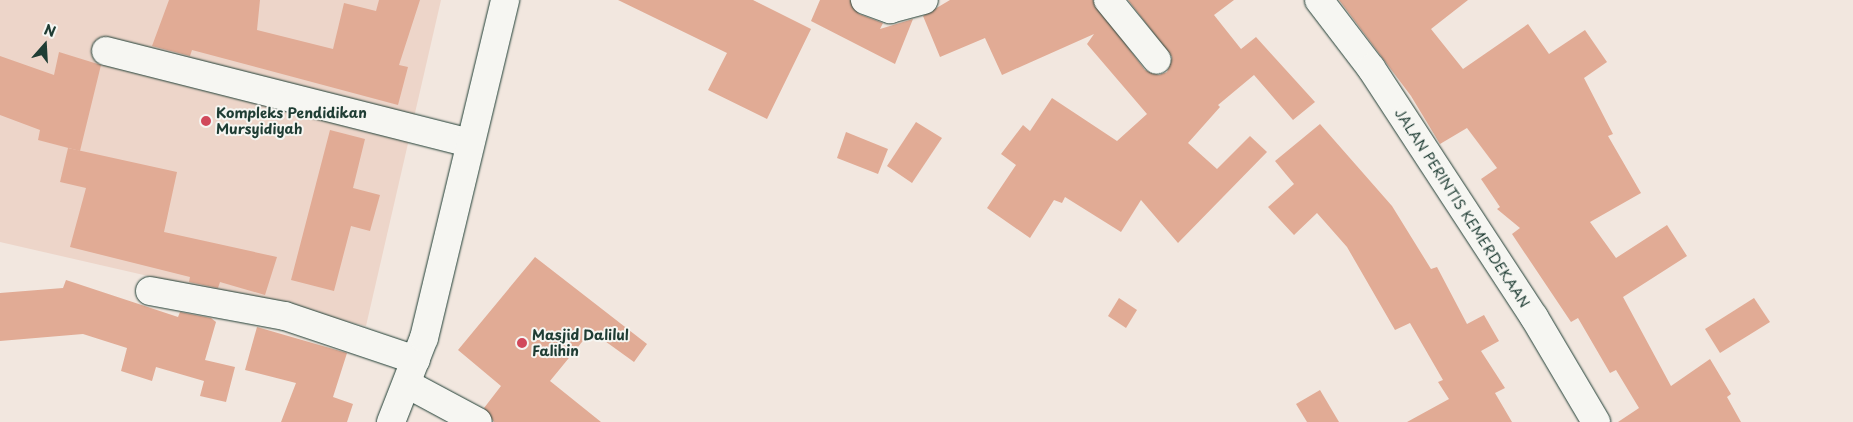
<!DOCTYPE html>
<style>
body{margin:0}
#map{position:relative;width:1853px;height:422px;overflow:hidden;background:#f2e7df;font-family:"Playpen Sans",sans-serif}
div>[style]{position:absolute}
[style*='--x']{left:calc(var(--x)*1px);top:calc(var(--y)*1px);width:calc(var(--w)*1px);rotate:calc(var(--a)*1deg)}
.built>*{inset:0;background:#edd5c9}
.building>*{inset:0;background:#e1ab95}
.roads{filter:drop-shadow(0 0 1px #1f3d34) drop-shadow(0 0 1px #1f3d34)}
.minor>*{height:28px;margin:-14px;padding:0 14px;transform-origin:14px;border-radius:14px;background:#f6f6f2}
.major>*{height:28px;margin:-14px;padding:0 14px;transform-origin:14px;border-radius:14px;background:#f6f6f2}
.dots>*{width:14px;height:14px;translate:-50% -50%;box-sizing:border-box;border:2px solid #f6f6f2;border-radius:50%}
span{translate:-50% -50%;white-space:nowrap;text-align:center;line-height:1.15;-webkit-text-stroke:4px #f6f6f2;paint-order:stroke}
.poi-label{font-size:14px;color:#1f3d34;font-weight:700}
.left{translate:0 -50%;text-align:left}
.street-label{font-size:14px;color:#1f3d34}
.north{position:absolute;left:20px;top:20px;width:50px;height:50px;-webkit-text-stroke:4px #f6f6f2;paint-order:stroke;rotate:19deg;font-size:14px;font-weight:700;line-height:20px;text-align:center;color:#1f3d34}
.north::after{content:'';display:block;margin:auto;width:18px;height:22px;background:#1f3d34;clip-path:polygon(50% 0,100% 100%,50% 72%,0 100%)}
</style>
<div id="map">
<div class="built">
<div style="clip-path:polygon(0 0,441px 0,366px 326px,0 242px)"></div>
</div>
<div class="building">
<div style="clip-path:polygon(169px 0,260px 0,257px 30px,333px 49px,344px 3px,376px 11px,379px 0,420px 0,399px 65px,408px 67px,398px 105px,192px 50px,190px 56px,152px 46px)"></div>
<div style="clip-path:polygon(618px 0,753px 0,811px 29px,767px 119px,708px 90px,727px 53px)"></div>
<div style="clip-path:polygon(820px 0,850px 0,859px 14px,883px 23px,880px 29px,913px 19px,895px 64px,811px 21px)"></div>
<div style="clip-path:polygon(950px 0,1093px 0,1145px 70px,1159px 75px,1167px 72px,1172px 57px,1128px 0,1234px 0,1214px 15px,1241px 49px,1256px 37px,1315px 102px,1293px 120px,1254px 75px,1218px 105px,1220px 107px,1188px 143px,1217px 169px,1250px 136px,1267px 152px,1178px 243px,1141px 200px,1121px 232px,1065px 197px,1062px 203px,1054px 200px,1030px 238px,987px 208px,1016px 165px,1001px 154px,1023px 125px,1030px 131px,1052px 98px,1117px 141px,1147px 114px,1087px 44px,1094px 34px,1002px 75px,985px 38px,940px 57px,923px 16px)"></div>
<div style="clip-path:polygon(1339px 0,1468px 0,1431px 29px,1463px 69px,1528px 24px,1549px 54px,1585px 30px,1607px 62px,1584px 78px,1613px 134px,1608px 136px,1641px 193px,1590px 222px,1616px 258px,1667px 225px,1687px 256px,1623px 297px,1671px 386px,1710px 359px,1731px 394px,1727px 397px,1741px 422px,1618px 422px,1639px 408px,1616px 370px,1610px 373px,1578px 318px,1571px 322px,1512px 234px,1520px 228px,1497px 209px,1500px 207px,1481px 179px,1497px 168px,1467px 128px,1440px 144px,1411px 96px)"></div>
<div style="clip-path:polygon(59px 52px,101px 65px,80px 151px,38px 140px,40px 130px,0 115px,0 56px,54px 75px)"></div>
<div style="clip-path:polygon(916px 122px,942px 138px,912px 183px,887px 166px)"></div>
<div style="clip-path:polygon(1320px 124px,1392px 206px,1431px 269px,1437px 267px,1467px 324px,1484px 315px,1499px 341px,1481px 351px,1505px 388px,1495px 393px,1512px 422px,1407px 422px,1449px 399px,1438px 382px,1443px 380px,1410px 323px,1395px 330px,1347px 247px,1317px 213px,1294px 235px,1268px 207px,1294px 184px,1275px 161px)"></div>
<div style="clip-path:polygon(330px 130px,365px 139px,353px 188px,380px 195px,370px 231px,351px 226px,334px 291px,291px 280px)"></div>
<div style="clip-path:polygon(846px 132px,888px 149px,878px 174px,837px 158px)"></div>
<div style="clip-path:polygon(68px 148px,177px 172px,164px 232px,277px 257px,265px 295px,220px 282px,218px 288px,189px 282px,190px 277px,70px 247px,86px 188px,60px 182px)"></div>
<div style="clip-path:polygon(535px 257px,647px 344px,634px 362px,591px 331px,550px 381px,601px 422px,494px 422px,484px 408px,501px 386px,458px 350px)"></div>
<div style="clip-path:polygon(66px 280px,178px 317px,180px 312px,211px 318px,216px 322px,205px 360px,235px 367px,226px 402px,200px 396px,204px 381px,156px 367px,152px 381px,121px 371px,127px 348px,83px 334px,0 341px,0 293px,63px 288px)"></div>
<div style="clip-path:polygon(1119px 298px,1137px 310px,1126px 328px,1108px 316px)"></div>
<div style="clip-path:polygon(1754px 298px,1770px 322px,1720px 353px,1705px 329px)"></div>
<div style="clip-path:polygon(257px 327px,347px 353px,333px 397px,353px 404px,347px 422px,281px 422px,296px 383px,245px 370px)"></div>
<div style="clip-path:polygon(1320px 390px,1339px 422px,1307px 422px,1296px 404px)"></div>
</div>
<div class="roads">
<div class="minor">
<div style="--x:865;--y:0;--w:27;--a:20"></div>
<div style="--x:890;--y:9;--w:35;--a:-15"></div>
<div style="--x:1108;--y:0;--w:77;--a:50.8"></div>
<div style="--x:106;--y:51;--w:375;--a:14.2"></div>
<div style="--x:150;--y:291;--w:137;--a:10.5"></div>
<div style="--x:285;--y:316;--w:138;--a:18.6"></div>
<div style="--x:409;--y:385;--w:78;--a:28.2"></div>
<div style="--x:391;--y:422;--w:90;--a:-68.6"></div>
<div style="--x:424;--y:338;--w:348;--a:-76.5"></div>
</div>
<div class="major">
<div style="--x:1319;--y:0;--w:86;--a:52.6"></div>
<div style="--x:1371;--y:68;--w:298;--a:56.8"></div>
<div style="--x:1534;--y:317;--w:122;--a:59.4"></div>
</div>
</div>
<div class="dots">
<div style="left:206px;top:121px;background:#d1495b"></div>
<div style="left:522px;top:343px;background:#d1495b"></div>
</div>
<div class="poi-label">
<span class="left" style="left:216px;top:121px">Kompleks Pendidikan<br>Mursyidiyah</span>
<span class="left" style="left:532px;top:343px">Masjid Dalilul<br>Falihin</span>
</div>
<div class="street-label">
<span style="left:1462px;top:208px;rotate:57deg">JALAN PERINTIS KEMERDEKAAN</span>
</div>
<div class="north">N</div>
</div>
